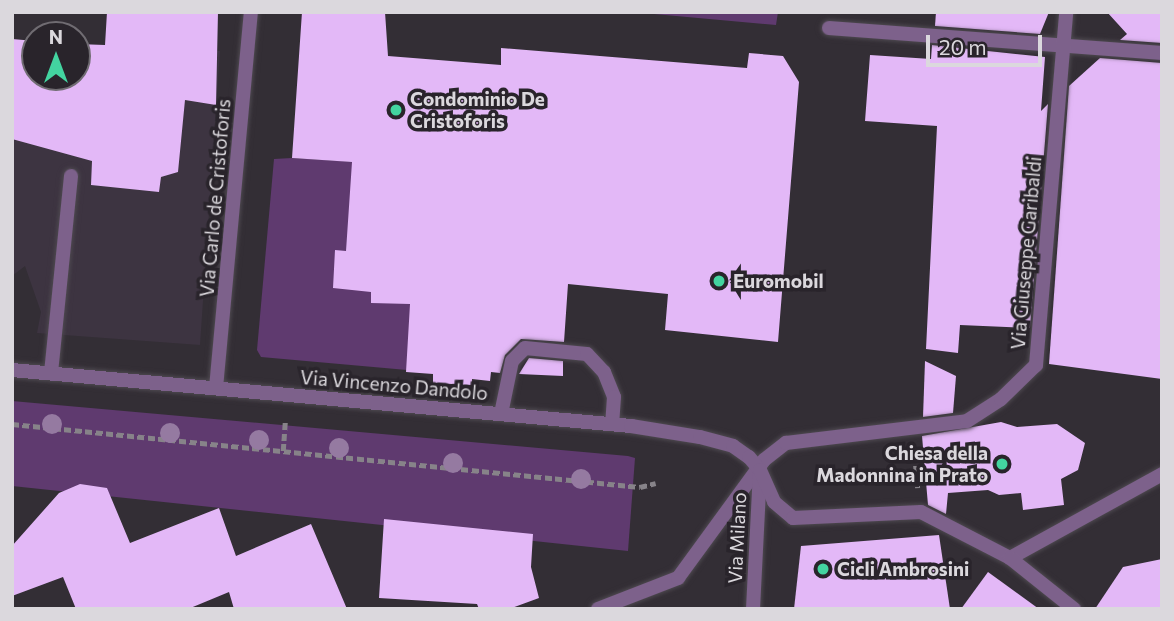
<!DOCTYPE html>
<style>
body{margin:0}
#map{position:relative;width:1174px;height:621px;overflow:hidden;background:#332e35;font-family:Commissioner,sans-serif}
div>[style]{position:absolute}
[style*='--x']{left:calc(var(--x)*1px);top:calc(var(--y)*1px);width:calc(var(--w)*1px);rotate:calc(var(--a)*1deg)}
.built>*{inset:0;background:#3d3441}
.green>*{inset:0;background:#5f3a6f}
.building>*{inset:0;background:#e3b8f7}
.path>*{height:4.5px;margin-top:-2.25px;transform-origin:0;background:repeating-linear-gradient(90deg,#878389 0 7px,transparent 0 10.5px)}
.roads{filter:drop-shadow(0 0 2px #4e4950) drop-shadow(0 0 2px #4e4950)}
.service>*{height:14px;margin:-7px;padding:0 7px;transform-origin:7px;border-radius:7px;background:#7d618b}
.minor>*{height:14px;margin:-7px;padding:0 7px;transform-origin:7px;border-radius:7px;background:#7d618b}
.tertiary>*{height:14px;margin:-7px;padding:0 7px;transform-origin:7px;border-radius:7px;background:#7d618b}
.trees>*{width:20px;height:20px;margin:-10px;border-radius:50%;background:#957aa1}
.dots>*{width:19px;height:19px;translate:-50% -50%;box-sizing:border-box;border:4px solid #29242b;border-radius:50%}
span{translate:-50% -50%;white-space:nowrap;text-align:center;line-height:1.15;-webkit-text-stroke:7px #29242b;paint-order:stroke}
.poi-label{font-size:19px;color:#dbd8dd;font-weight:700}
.left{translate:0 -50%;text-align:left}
.right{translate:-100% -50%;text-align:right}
.street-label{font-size:19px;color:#dbd8dd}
.frame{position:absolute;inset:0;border:14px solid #dbd8dd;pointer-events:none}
.north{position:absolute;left:21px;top:21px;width:70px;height:70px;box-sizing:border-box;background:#29242b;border:2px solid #706c72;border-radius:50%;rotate:0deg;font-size:19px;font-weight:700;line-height:28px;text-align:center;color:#dbd8dd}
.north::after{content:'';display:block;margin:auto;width:24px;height:32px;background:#43d4a0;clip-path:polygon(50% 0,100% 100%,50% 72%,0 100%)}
.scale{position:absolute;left:926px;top:35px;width:116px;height:32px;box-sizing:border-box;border:4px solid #dbd8dd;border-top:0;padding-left:9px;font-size:21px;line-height:24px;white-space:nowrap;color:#dbd8dd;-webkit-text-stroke:5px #29242b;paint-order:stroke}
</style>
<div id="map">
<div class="built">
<div style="clip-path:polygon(12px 39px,35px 77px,77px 77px,77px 44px,220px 51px,200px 345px,37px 333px,41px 312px,25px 266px,12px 276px)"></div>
</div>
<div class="green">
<div style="clip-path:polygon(632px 12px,778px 12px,776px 25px)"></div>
<div style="clip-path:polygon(292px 158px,373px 163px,449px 179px,407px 370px,261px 357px,257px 350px,274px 159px)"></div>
<div style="clip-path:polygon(12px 401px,628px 456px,635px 458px,628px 551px,12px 486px)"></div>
</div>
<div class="building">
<div style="clip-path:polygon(107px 12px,218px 12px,216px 105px,185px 100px,178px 172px,161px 177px,159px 192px,91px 185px,92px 161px,12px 139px,12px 39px,35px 41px,35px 77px,77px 77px,77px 44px,105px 45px)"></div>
<div style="clip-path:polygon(302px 12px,385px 12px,388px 56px,501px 65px,501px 48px,747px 68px,749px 53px,783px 56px,799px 82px,778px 342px,665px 330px,668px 294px,568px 284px,564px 342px,521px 339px,505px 355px,500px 373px,491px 372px,490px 381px,472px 379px,472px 385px,433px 383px,433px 374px,406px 372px,410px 304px,371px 303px,371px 292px,333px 288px,335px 250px,346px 251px,352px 162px,292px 158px)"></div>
<div style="clip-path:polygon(936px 12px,1049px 12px,1040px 34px,935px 26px)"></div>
<div style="clip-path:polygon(1107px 12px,1162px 12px,1162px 43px,1120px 40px,1127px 34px)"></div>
<div style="clip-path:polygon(932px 45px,1045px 57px,1041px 111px,1048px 104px,1030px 328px,960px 325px,958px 353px,926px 349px,937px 126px,865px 121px,870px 55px,931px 59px)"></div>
<div style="clip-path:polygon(1100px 58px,1162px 63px,1162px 379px,1049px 364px,1069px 86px)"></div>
<div style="clip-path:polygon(529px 358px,563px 361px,563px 376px,519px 374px)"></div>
<div style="clip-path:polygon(925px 361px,956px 376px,953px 413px,923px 417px)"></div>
<div style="clip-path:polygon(1001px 422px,1017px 427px,1057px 424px,1085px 443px,1078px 470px,1061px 479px,1064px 505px,1023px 510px,1021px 493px,999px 495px,988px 490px,948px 493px,946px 514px,928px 505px,922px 436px)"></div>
<div style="clip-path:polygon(80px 484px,107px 488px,130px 543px,219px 508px,236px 556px,311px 524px,347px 609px,234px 609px,229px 592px,188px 609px,76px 609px,63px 577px,12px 596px,12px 546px,59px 493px)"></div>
<div style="clip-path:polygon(384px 519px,533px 534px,531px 567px,539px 598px,509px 609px,479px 609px,477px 604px,379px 598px)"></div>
<div style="clip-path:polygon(939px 535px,950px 609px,794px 609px,801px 546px)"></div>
<div style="clip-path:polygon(1162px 559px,1162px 609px,1095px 609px,1123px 567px)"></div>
<div style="clip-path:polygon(988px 572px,1039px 609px,961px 609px)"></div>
</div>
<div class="path">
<div style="--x:12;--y:424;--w:631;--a:5.73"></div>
<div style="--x:640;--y:487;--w:16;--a:-14"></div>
<div style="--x:283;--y:451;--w:30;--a:-86"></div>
<div style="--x:915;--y:455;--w:33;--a:85"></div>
</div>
<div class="roads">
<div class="service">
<div style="--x:51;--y:373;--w:198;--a:-84.2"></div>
<div style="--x:501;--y:414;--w:54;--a:-78.3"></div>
<div style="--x:512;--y:361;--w:18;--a:-45"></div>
<div style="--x:525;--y:348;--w:62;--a:5.5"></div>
<div style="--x:587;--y:354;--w:25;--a:47"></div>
<div style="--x:604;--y:372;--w:27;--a:68"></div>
<div style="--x:614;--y:397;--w:27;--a:94"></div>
</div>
<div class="minor">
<div style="--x:829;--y:28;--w:334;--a:4.3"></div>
<div style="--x:216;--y:388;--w:378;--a:-84.7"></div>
<div style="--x:1010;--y:558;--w:174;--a:-28.9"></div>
<div style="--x:598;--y:609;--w:86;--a:-21.2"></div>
<div style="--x:678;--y:578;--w:146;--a:-53.9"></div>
<div style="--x:764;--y:460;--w:28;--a:-38"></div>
<div style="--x:786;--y:443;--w:182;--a:-6.9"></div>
<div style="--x:967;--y:421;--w:40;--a:-32.9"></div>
<div style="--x:1001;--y:399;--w:49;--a:-44.2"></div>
<div style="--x:1036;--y:365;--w:354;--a:-85.1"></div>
<div style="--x:753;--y:609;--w:137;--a:-87.1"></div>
</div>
<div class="tertiary">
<div style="--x:12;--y:370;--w:622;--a:5.17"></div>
<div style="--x:631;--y:426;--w:70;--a:9.1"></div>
<div style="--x:700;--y:437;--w:34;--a:15"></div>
<div style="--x:733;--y:446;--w:19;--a:35"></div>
<div style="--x:749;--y:457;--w:17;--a:50"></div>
<div style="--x:760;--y:470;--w:35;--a:66"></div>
<div style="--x:774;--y:502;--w:25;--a:40"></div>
<div style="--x:793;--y:518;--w:128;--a:-2.7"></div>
<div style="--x:921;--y:512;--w:100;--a:27.3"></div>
<div style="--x:1010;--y:558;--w:82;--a:38.6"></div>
</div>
</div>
<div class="trees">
<div style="left:52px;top:424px"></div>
<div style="left:170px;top:433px"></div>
<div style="left:259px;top:440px"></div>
<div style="left:339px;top:448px"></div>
<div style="left:453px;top:463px"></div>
<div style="left:581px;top:479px"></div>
</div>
<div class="dots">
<div style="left:396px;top:110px;background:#43d4a0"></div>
<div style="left:719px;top:281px;background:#43d4a0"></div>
<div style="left:1002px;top:464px;background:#43d4a0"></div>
<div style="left:823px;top:569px;background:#43d4a0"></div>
</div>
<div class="poi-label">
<span class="left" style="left:410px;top:110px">Condominio De<br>Cristoforis</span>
<span class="left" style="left:733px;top:281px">Euromobil</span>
<span class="right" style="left:988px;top:464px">Chiesa della<br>Madonnina in Prato</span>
<span class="left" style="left:837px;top:569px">Cicli Ambrosini</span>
</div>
<div class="street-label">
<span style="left:215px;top:198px;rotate:-85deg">Via Carlo de Cristoforis</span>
<span style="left:1026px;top:253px;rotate:-85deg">Via Giuseppe Garibaldi</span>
<span style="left:394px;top:385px;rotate:5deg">Via Vincenzo Dandolo</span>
<span style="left:737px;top:538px;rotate:-87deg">Via Milano</span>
</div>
<div class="frame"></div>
<div class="north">N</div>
<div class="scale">20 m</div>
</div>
